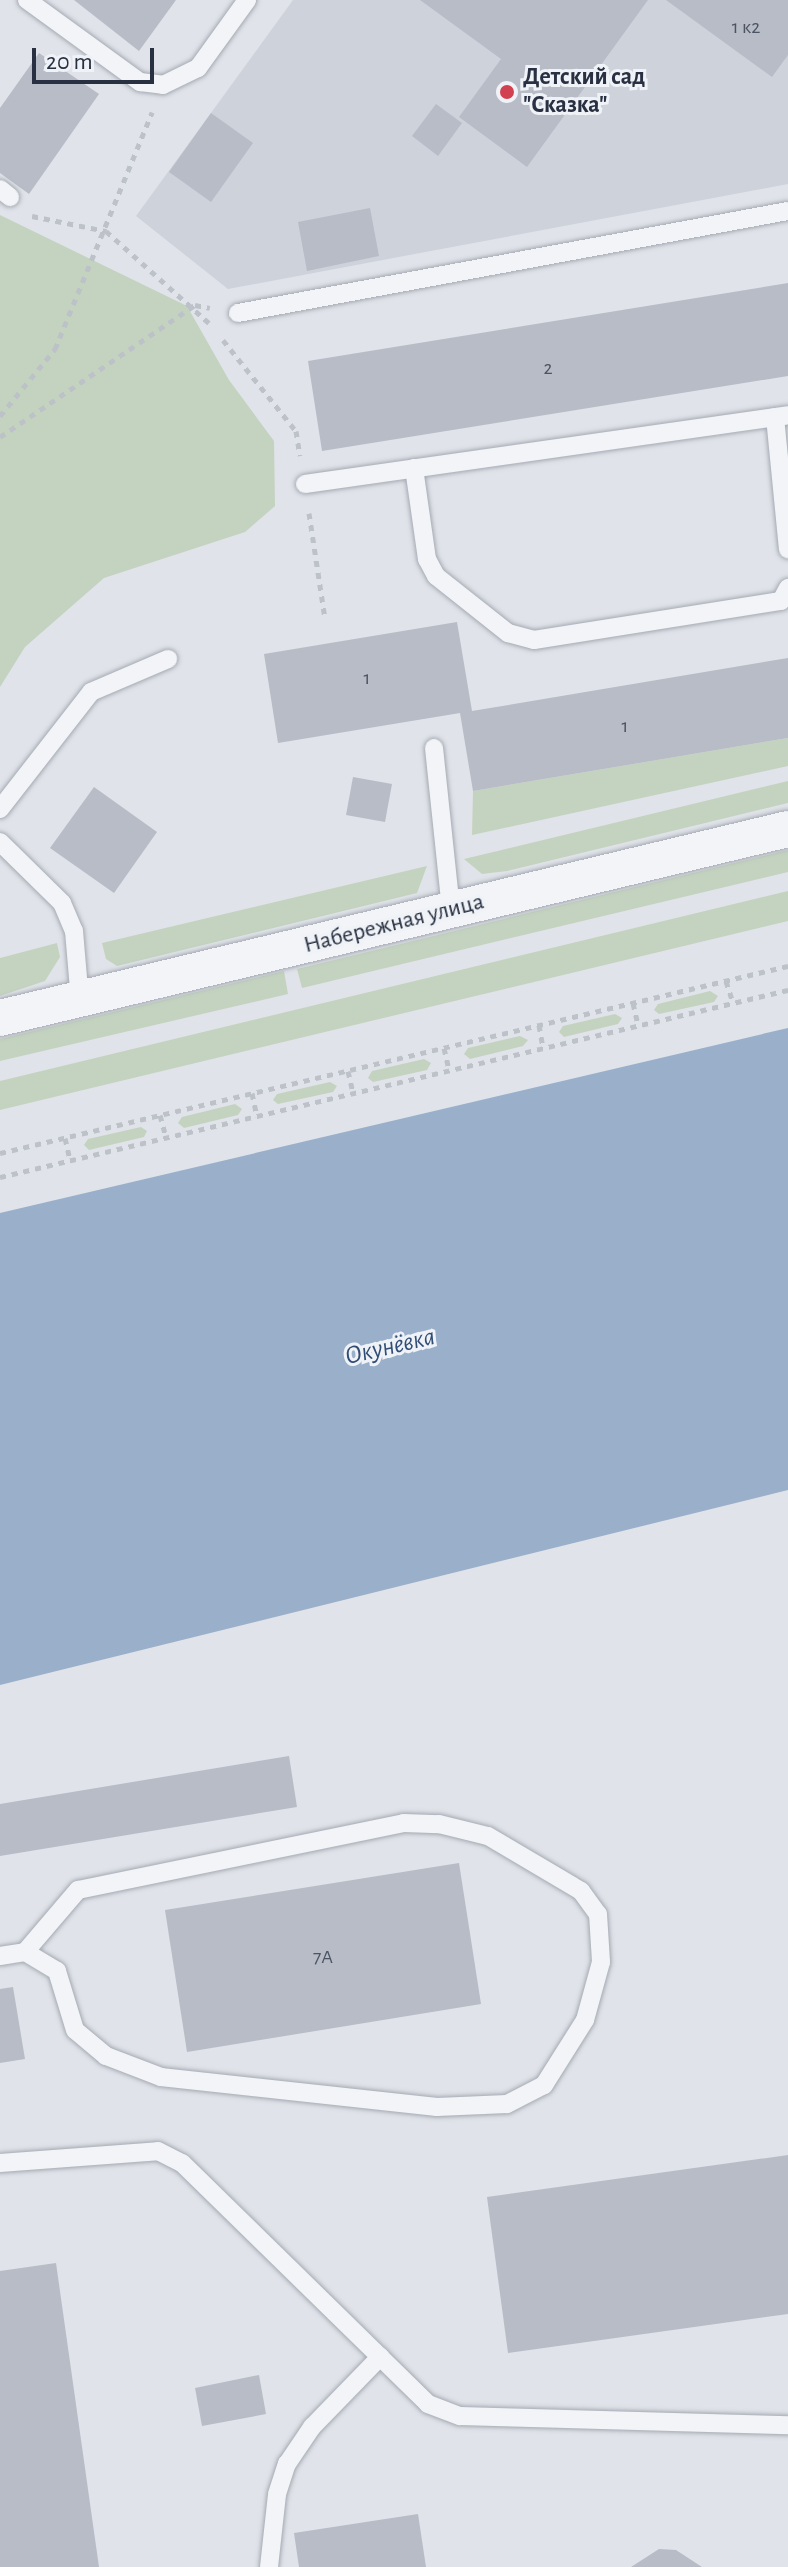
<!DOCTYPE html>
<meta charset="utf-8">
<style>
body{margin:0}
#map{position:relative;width:788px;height:2567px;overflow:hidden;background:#e0e3e9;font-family:"Alegreya Sans",sans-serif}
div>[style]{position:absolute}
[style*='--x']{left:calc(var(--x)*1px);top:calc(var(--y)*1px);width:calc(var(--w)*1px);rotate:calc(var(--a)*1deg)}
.built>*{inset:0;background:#ced2db}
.green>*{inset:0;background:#c4d3c0}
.water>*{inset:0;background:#99afca}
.building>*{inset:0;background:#b7bcc6}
.path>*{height:5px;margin-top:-2.5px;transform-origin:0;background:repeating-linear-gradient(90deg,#bdc1c8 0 6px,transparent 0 12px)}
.roads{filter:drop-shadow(0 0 2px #a5aab3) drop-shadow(0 0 2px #a5aab3)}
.lane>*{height:18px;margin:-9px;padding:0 9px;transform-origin:9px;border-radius:9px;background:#f2f4f7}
.street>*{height:36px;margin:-18px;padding:0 18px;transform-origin:18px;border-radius:18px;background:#f2f4f7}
.dots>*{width:22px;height:22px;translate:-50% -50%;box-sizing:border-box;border:4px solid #eff2f6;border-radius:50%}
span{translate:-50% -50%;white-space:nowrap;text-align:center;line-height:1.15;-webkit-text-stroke:6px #eff2f6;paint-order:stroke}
.number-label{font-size:20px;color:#4c5362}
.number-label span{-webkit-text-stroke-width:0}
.poi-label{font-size:24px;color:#283041;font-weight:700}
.left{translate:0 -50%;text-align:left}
.street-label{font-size:24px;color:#283041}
.water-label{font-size:26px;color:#314d76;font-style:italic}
.scale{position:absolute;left:32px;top:48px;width:122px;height:36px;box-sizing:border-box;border:4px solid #283041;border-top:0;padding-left:10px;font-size:24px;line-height:28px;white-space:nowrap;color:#283041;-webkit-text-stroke:6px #eff2f6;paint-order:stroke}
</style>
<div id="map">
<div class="built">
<div style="clip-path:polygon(293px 0,788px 0,788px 184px,228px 289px,136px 216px)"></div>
</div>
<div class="green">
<div style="clip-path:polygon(0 215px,187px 306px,229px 380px,274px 441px,275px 506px,245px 532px,104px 578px,25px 647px,0 687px)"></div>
<div style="clip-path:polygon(788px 738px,788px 766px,472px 835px,473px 791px)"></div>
<div style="clip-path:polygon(788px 781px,788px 803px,507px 871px,482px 874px,464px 859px)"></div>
<div style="clip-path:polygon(788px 850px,788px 872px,302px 988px,297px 969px)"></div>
<div style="clip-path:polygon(427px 866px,417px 893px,117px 966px,106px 959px,102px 943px)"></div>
<div style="clip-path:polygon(788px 891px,788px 921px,0 1110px,0 1081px)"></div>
<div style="clip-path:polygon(57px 943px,60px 957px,45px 981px,0 996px,0 958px)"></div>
<div style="clip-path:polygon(284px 971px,288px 994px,0 1061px,0 1039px)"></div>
<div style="clip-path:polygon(710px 991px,718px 996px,714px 1002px,659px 1014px,654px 1010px,658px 1004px)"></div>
<div style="clip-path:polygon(615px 1014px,622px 1018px,618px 1024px,564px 1037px,559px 1032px,563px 1026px)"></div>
<div style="clip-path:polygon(520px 1036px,528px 1040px,523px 1046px,470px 1059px,464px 1054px,468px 1048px)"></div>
<div style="clip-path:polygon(424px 1059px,431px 1063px,427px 1070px,373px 1082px,368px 1078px,372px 1071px)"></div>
<div style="clip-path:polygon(330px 1082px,337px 1086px,333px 1092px,278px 1104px,273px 1100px,277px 1094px)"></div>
<div style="clip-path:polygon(235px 1104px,242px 1109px,238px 1115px,184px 1128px,178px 1123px,182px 1117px)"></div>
<div style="clip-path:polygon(141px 1127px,147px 1131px,144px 1137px,89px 1150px,84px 1145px,88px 1139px)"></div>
</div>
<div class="water">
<div style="clip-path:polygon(788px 1028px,788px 1490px,0 1685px,0 1213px)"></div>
</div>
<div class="building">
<div style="clip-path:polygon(74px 0,176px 0,139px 51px)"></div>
<div style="clip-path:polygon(420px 0,648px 0,527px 167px,459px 117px,501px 59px)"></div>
<div style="clip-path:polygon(666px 0,788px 0,788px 55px,772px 77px)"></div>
<div style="clip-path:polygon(39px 53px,99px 94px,29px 194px,0 173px,0 108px)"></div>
<div style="clip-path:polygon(436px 104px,462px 123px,438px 156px,412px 136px)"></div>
<div style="clip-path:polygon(211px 113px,253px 143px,211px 202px,169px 172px)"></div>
<div style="clip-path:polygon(370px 208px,379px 256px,307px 271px,298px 222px)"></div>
<div style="clip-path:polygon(788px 283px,788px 376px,322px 451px,308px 361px)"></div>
<div style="clip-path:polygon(457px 622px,472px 711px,788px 658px,788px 738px,473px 791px,460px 713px,278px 743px,264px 654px)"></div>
<div style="clip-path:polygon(353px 777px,392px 784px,385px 822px,346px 815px)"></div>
<div style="clip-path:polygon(94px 787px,157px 832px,114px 893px,50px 848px)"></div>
<div style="clip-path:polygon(289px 1756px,297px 1807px,0 1856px,0 1804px)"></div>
<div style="clip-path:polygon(459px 1863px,481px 2004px,187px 2052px,165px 1910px)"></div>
<div style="clip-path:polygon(13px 1987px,25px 2059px,0 2063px,0 1989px)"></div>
<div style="clip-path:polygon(788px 2155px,788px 2314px,508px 2353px,487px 2197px)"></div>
<div style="clip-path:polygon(56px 2263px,99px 2567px,0 2567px,0 2271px)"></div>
<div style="clip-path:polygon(259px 2375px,266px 2414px,202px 2426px,195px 2388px)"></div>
<div style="clip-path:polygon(418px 2514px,426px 2567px,299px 2567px,294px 2533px)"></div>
<div style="clip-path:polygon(659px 2549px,676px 2550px,702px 2567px,631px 2567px)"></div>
</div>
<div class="path">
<div style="--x:32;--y:216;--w:76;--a:11.5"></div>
<div style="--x:106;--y:231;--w:138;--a:41.8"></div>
<div style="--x:223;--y:340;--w:117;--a:51.3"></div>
<div style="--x:296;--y:431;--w:25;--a:81"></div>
<div style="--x:0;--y:416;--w:87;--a:-50.6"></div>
<div style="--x:55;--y:349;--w:256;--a:-67.7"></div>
<div style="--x:0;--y:437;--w:235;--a:-34.1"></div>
<div style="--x:195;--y:305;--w:15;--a:11"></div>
<div style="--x:309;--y:513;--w:107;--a:81.4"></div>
<div style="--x:726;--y:981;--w:23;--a:72"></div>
<div style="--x:633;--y:1003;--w:23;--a:77"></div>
<div style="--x:539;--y:1025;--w:23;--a:80"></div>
<div style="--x:444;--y:1048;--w:23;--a:77"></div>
<div style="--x:348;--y:1071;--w:23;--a:77"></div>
<div style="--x:252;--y:1093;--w:24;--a:78"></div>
<div style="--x:160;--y:1115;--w:23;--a:75"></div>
<div style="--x:65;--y:1138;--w:23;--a:77"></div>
<div style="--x:0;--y:1153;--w:810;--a:-13.35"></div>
<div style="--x:0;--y:1177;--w:810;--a:-13.35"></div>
</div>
<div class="roads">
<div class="lane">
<div style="--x:27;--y:0;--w:140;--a:36"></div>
<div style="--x:140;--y:82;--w:23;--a:7"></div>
<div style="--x:163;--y:85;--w:39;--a:-26"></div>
<div style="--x:198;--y:68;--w:84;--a:-54.2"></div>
<div style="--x:0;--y:189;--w:13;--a:39"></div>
<div style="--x:238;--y:313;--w:559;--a:-10.51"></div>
<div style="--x:775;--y:417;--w:133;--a:84.4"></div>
<div style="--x:414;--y:468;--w:92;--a:81.9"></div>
<div style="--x:427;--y:559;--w:19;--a:62"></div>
<div style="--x:436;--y:576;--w:92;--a:38.4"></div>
<div style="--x:508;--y:633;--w:27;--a:15"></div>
<div style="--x:534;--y:640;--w:250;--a:-9"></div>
<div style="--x:781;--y:601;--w:15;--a:-62"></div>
<div style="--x:305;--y:484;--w:488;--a:-8.1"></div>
<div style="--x:434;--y:748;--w:163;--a:84"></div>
<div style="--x:0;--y:809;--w:148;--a:-52.1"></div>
<div style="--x:91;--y:692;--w:84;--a:-23.2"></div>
<div style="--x:0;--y:842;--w:87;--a:44.5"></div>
<div style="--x:62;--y:903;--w:30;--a:67"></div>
<div style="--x:74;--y:931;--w:70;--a:85.1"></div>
<div style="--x:0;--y:1956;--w:25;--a:-9"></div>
<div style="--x:25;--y:1952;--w:82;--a:-49.5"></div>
<div style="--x:78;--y:1890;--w:333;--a:-11.6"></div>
<div style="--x:404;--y:1823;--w:35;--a:2"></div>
<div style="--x:439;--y:1824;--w:50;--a:13.8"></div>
<div style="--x:488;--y:1836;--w:108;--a:30.6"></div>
<div style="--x:581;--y:1891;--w:29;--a:54"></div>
<div style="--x:598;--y:1914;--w:48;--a:86.4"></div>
<div style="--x:601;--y:1962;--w:60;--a:105.4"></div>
<div style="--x:585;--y:2020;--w:77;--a:122.2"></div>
<div style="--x:544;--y:2085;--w:42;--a:152.8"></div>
<div style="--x:507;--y:2104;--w:70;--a:177.5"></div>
<div style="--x:437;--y:2107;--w:278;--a:-173.8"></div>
<div style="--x:161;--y:2077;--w:59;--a:-159.1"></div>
<div style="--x:106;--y:2056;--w:40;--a:-140"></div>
<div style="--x:75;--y:2030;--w:62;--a:-107"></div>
<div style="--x:57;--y:1971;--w:37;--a:-149"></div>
<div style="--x:0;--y:2163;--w:158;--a:-4.3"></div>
<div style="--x:158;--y:2151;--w:27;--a:27"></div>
<div style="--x:182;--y:2163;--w:344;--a:44.4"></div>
<div style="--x:428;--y:2404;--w:34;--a:21"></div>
<div style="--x:460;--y:2416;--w:328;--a:1.6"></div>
<div style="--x:269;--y:2567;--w:73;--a:-83.7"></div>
<div style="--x:277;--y:2494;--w:32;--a:-72"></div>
<div style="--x:287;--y:2464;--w:45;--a:-56"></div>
<div style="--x:312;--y:2427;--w:98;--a:-45.8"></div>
</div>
<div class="street">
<div style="--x:0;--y:1018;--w:810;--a:-13.49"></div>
</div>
</div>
<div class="dots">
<div style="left:507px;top:92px;background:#d24150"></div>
</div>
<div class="number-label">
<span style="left:746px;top:27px">1 к2</span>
<span style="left:548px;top:368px">2</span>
<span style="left:367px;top:678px">1</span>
<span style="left:625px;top:726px">1</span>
<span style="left:323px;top:1957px">7А</span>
</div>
<div class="poi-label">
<span class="left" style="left:523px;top:92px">Детский сад<br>"Сказка"</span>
</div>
<div class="street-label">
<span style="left:394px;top:924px;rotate:-14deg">Набережная улица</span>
</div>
<div class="water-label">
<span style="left:390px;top:1347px;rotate:-13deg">Окунёвка</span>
</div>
<div class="scale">20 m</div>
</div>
